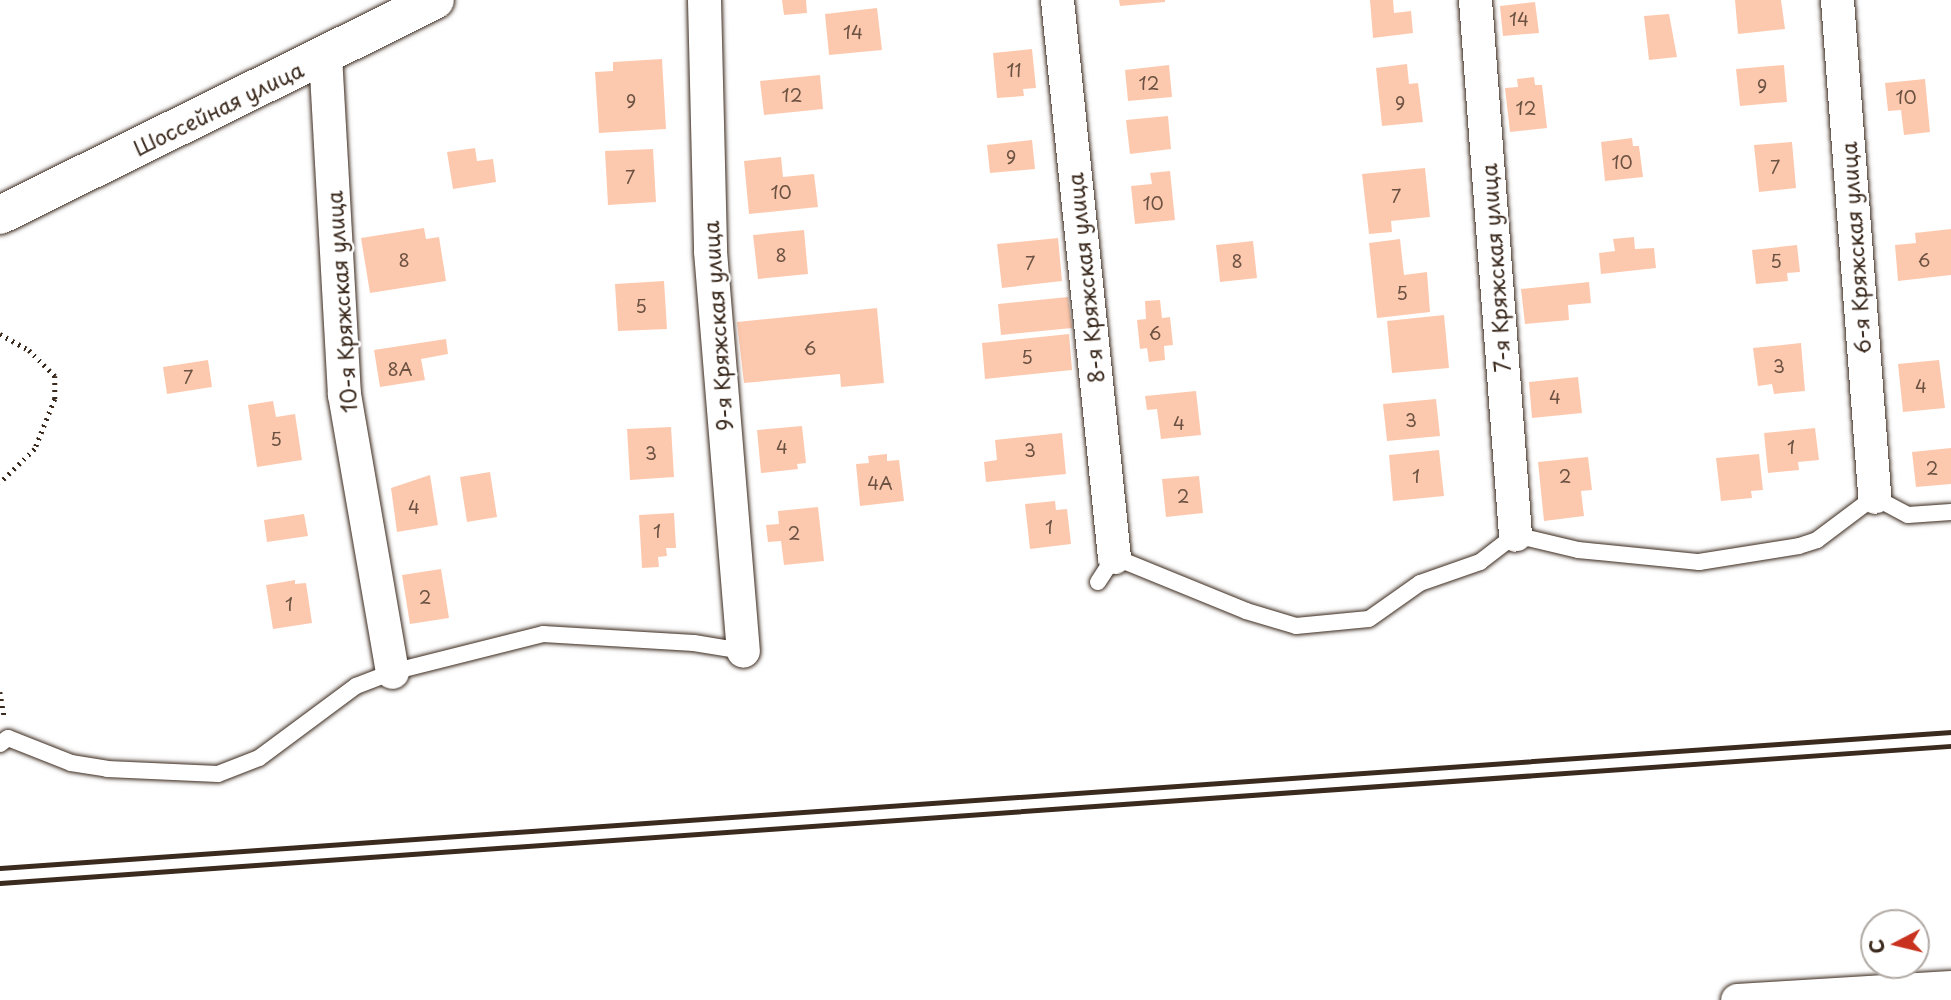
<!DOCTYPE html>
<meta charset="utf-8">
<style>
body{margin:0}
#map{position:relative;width:1951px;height:1000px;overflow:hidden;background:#fff;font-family:"Playpen Sans",sans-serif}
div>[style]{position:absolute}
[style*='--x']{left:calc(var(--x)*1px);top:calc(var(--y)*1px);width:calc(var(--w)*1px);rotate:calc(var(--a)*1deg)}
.building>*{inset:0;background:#fdc9ae}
.path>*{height:4.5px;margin-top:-2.25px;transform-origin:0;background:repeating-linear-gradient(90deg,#3b2a1e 0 2px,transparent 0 7px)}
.roads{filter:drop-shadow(0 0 2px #3b2a1e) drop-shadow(0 0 2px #3b2a1e)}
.service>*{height:16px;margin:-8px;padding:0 8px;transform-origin:8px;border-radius:8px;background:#fff}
.minor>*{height:33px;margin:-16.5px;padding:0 16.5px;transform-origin:16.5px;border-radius:16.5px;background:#fff}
.secondary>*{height:38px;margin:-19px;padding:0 19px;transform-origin:19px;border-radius:19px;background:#fff}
.rail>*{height:5px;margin:-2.5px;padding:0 2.5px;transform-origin:2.5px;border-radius:2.5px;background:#3b2a1e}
span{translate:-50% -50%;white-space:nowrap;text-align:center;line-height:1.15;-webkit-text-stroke:5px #fff;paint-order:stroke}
.number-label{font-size:18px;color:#6c5242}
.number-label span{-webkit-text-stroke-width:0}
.street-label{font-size:21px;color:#3b2a1e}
.north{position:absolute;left:1860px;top:909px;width:70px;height:70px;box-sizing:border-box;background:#fff;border:2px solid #b1aaa5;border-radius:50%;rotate:263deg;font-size:19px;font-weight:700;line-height:28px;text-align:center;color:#3b2a1e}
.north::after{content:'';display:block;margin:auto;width:24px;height:32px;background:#c8321e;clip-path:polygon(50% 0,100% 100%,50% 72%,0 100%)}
</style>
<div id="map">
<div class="building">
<div style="clip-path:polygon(782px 0,806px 0,807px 13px,784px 15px)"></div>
<div style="clip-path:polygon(1119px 0,1165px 0,1165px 2px,1120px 6px)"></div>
<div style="clip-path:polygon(1370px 0,1393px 0,1394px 13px,1411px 11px,1413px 33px,1373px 38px)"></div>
<div style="clip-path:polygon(1735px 0,1781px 0,1785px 29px,1738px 34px)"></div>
<div style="clip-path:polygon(1535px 2px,1539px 33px,1503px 36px,1500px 6px)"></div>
<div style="clip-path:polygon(877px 8px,882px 50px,829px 55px,825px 14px)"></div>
<div style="clip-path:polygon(1669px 14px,1677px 57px,1649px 60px,1644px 16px)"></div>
<div style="clip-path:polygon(1032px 49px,1036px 88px,1023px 89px,1024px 96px,997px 98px,993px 53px)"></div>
<div style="clip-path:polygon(662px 59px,666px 129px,599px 133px,595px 72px,613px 71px,613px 62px)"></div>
<div style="clip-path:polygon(1407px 64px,1409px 84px,1418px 83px,1423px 122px,1382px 126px,1376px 68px)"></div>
<div style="clip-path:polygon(1169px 65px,1172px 97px,1128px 101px,1125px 70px)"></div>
<div style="clip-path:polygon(1784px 65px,1787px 102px,1740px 106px,1736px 69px)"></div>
<div style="clip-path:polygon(820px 75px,823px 109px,764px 115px,760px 81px)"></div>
<div style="clip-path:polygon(1534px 77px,1535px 85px,1542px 85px,1547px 128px,1510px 132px,1505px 88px,1518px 87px,1517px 79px)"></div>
<div style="clip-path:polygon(1925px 79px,1930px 132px,1904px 135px,1901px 110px,1888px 111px,1885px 83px)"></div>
<div style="clip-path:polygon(1168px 116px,1171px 149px,1130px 154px,1126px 120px)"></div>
<div style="clip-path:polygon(1632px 138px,1633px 146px,1639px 146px,1643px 177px,1605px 181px,1601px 142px)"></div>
<div style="clip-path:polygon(1032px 140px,1035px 169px,990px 173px,987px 145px)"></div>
<div style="clip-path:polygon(1792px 142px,1796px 188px,1759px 192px,1754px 145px)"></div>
<div style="clip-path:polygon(475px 148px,477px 161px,493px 159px,496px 182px,453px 189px,447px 152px)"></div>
<div style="clip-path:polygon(653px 149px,656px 202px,608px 205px,605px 151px)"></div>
<div style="clip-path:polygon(781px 157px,783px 177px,814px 174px,818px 207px,749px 214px,744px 161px)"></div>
<div style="clip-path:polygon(1425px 168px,1430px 217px,1391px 221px,1392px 232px,1369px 234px,1362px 174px)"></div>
<div style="clip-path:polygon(1170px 171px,1175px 220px,1135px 224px,1131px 186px,1152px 184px,1150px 173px)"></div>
<div style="clip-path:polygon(424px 228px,426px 239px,439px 237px,446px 281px,370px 293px,361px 238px)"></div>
<div style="clip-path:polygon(1951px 229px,1951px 275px,1898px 281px,1895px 245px,1916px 243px,1915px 233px)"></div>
<div style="clip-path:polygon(804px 230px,808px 274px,758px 279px,753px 235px)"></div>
<div style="clip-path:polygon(1634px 237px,1635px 249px,1654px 248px,1656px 268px,1601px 274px,1599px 253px,1615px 251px,1613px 239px)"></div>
<div style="clip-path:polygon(1058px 238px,1062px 281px,1002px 288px,997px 244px)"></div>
<div style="clip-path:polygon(1400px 239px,1404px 275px,1427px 272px,1430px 312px,1377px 318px,1369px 243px)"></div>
<div style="clip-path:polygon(1253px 241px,1257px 278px,1220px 282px,1216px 245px)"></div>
<div style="clip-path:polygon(1797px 245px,1800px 272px,1787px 273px,1788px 281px,1756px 284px,1752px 250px)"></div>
<div style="clip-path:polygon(664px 281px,667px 329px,618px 331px,615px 284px)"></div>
<div style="clip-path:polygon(1589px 282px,1591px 303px,1568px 305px,1569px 320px,1525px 324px,1521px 289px)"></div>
<div style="clip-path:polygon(1068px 297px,1072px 328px,1001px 335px,998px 304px)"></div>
<div style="clip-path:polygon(1160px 300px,1162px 318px,1170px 317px,1173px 345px,1164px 346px,1165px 360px,1149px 362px,1147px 348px,1140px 349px,1137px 320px,1146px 319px,1145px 301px)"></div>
<div style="clip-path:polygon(877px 308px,884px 383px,841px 387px,840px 374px,744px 383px,737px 322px)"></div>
<div style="clip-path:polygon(1444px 315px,1449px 368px,1392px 373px,1387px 321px)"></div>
<div style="clip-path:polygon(1069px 334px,1072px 370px,985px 379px,982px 343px)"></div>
<div style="clip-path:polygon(446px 339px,448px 354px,421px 359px,425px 380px,380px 387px,374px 350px)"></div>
<div style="clip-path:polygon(1801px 343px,1805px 391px,1774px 394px,1772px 384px,1758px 386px,1753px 348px)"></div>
<div style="clip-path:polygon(208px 360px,212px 387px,167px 394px,163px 367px)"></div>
<div style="clip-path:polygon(1939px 360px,1945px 408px,1903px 412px,1898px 364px)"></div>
<div style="clip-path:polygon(1578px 377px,1582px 413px,1532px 418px,1529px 382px)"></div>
<div style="clip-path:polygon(1196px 391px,1201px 435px,1161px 439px,1157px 409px,1147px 410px,1145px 396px)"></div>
<div style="clip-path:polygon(1436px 399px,1440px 436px,1387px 441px,1383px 404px)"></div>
<div style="clip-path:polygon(273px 401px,276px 417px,295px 414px,302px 460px,257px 467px,248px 405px)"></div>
<div style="clip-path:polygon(802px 426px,806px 463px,797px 464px,798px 469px,761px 473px,757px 430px)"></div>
<div style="clip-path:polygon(671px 427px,674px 477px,630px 480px,627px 429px)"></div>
<div style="clip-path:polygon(1815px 428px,1819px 460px,1798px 462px,1799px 470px,1768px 473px,1764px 433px)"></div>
<div style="clip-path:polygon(1062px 433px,1066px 474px,986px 482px,984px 462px,997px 460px,995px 440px)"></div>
<div style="clip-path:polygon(1951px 448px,1951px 484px,1916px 487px,1912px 452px)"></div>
<div style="clip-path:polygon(1439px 450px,1444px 496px,1393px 501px,1389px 455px)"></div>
<div style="clip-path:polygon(887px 454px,887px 461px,899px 460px,904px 501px,860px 506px,856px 464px,869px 463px,868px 456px)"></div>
<div style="clip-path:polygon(1759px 454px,1763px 490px,1751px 491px,1752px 498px,1721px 501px,1716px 458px)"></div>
<div style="clip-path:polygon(1588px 457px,1592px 490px,1581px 491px,1584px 516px,1544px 521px,1538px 462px)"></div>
<div style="clip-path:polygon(490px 472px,497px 517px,467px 522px,460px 477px)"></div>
<div style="clip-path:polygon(430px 475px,438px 525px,397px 532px,391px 488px)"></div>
<div style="clip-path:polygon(1199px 476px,1203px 513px,1166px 517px,1162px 479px)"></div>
<div style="clip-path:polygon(1055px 501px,1056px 510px,1067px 509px,1071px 544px,1030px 549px,1025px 504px)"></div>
<div style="clip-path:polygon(818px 507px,824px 561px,784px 565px,781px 541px,768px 542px,766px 525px,779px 524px,778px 511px)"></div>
<div style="clip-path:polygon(674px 513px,676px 548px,666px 548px,667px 556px,658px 557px,659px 567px,642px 568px,639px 515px)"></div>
<div style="clip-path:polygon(304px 514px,308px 536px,267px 542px,264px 520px)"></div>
<div style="clip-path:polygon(441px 569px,449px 618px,410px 624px,402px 575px)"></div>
<div style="clip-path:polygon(295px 580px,295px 584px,306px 583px,312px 623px,273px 629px,266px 585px)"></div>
</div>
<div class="path">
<div style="--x:0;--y:334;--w:33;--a:29"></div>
<div style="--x:29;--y:350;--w:37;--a:45"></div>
<div style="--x:55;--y:376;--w:23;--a:90"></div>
<div style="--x:55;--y:399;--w:54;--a:111.8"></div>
<div style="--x:35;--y:449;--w:49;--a:135.8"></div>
<div style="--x:0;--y:692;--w:27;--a:80"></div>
</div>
<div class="roads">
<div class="service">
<div style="--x:1098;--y:582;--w:30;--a:-57"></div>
<div style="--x:1114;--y:557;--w:143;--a:22.2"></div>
<div style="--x:1246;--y:611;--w:52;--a:16.7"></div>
<div style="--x:1296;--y:626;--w:73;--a:-5.5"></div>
<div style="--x:1369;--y:619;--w:62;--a:-35.2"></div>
<div style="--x:1420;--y:583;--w:64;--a:-19.3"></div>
<div style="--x:1480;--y:562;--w:44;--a:-37.6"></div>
<div style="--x:1515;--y:535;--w:65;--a:13.4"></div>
<div style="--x:1578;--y:550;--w:122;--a:5.7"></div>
<div style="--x:1699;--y:562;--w:101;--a:-9.1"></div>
<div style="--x:1799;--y:546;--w:19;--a:-18"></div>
<div style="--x:1817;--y:540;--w:71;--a:-37"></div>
<div style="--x:1874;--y:497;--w:38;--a:28"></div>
<div style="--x:1908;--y:515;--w:43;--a:-4"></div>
<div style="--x:0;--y:744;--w:10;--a:-37"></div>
<div style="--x:8;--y:738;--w:68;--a:21.6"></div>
<div style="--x:71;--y:763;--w:36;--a:9"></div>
<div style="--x:107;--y:769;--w:111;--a:2.6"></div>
<div style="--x:218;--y:774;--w:44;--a:-21.3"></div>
<div style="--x:259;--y:758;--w:121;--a:-36.6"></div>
<div style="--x:356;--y:686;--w:39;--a:-21"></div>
<div style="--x:392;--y:672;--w:156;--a:-14.1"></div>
<div style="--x:543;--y:634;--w:151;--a:3.4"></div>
<div style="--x:694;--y:643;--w:50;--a:9.3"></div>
</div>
<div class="minor">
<div style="--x:704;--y:0;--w:251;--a:88.6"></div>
<div style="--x:710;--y:251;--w:401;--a:85.3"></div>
<div style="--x:1057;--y:0;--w:560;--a:84.16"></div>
<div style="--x:1475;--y:0;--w:536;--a:85.72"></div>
<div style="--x:1837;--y:0;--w:498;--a:85.7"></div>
<div style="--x:325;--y:55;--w:340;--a:86.8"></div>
<div style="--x:344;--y:394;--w:282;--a:80.2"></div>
<div style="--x:1737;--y:1000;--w:214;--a:-3.5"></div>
</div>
<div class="secondary">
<div style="--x:0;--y:215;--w:485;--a:-26.3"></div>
</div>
</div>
<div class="rail">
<div style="--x:0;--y:868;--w:1956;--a:-3.99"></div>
<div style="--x:0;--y:883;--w:1956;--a:-4.02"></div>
</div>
<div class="number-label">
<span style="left:1519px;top:19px">14</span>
<span style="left:853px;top:32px">14</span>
<span style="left:1014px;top:70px">11</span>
<span style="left:1149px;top:83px">12</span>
<span style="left:1762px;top:86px">9</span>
<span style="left:792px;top:95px">12</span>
<span style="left:1906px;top:97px">10</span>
<span style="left:631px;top:101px">9</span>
<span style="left:1400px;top:103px">9</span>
<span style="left:1526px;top:108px">12</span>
<span style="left:1011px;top:157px">9</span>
<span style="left:1622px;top:162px">10</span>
<span style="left:1775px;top:167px">7</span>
<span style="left:630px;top:177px">7</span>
<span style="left:781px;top:192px">10</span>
<span style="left:1396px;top:196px">7</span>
<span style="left:1153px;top:203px">10</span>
<span style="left:781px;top:255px">8</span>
<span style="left:404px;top:260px">8</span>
<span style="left:1924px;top:260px">6</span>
<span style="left:1237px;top:261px">8</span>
<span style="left:1776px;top:261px">5</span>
<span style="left:1030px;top:263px">7</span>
<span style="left:1402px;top:293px">5</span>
<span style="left:641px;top:306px">5</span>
<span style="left:1155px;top:333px">6</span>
<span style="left:810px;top:348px">6</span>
<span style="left:1027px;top:357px">5</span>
<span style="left:1779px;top:366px">3</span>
<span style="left:400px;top:369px">8А</span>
<span style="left:188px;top:377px">7</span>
<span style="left:1921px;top:386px">4</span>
<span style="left:1555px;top:397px">4</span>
<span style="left:1411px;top:420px">3</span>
<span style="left:1179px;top:423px">4</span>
<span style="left:276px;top:439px">5</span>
<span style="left:782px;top:447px">4</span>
<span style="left:1791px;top:447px">1</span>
<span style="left:1030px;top:450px">3</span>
<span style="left:651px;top:453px">3</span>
<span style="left:1932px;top:468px">2</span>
<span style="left:1416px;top:476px">1</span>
<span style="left:1565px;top:476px">2</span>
<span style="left:880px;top:483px">4А</span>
<span style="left:1183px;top:496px">2</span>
<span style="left:414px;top:507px">4</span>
<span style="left:1049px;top:527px">1</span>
<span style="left:657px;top:531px">1</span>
<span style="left:794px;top:533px">2</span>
<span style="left:425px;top:597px">2</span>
<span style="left:289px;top:604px">1</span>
</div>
<div class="street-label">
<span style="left:218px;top:108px;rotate:-26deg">Шоссейная улица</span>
<span style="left:1855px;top:248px;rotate:-94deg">6-я Кряжская улица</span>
<span style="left:1495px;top:268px;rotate:-94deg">7-я Кряжская улица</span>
<span style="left:1085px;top:278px;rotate:-96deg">8-я Кряжская улица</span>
<span style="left:341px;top:302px;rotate:-94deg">10-я Кряжская улица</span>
<span style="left:717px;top:326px;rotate:-94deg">9-я Кряжская улица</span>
</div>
<div class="north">С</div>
</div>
